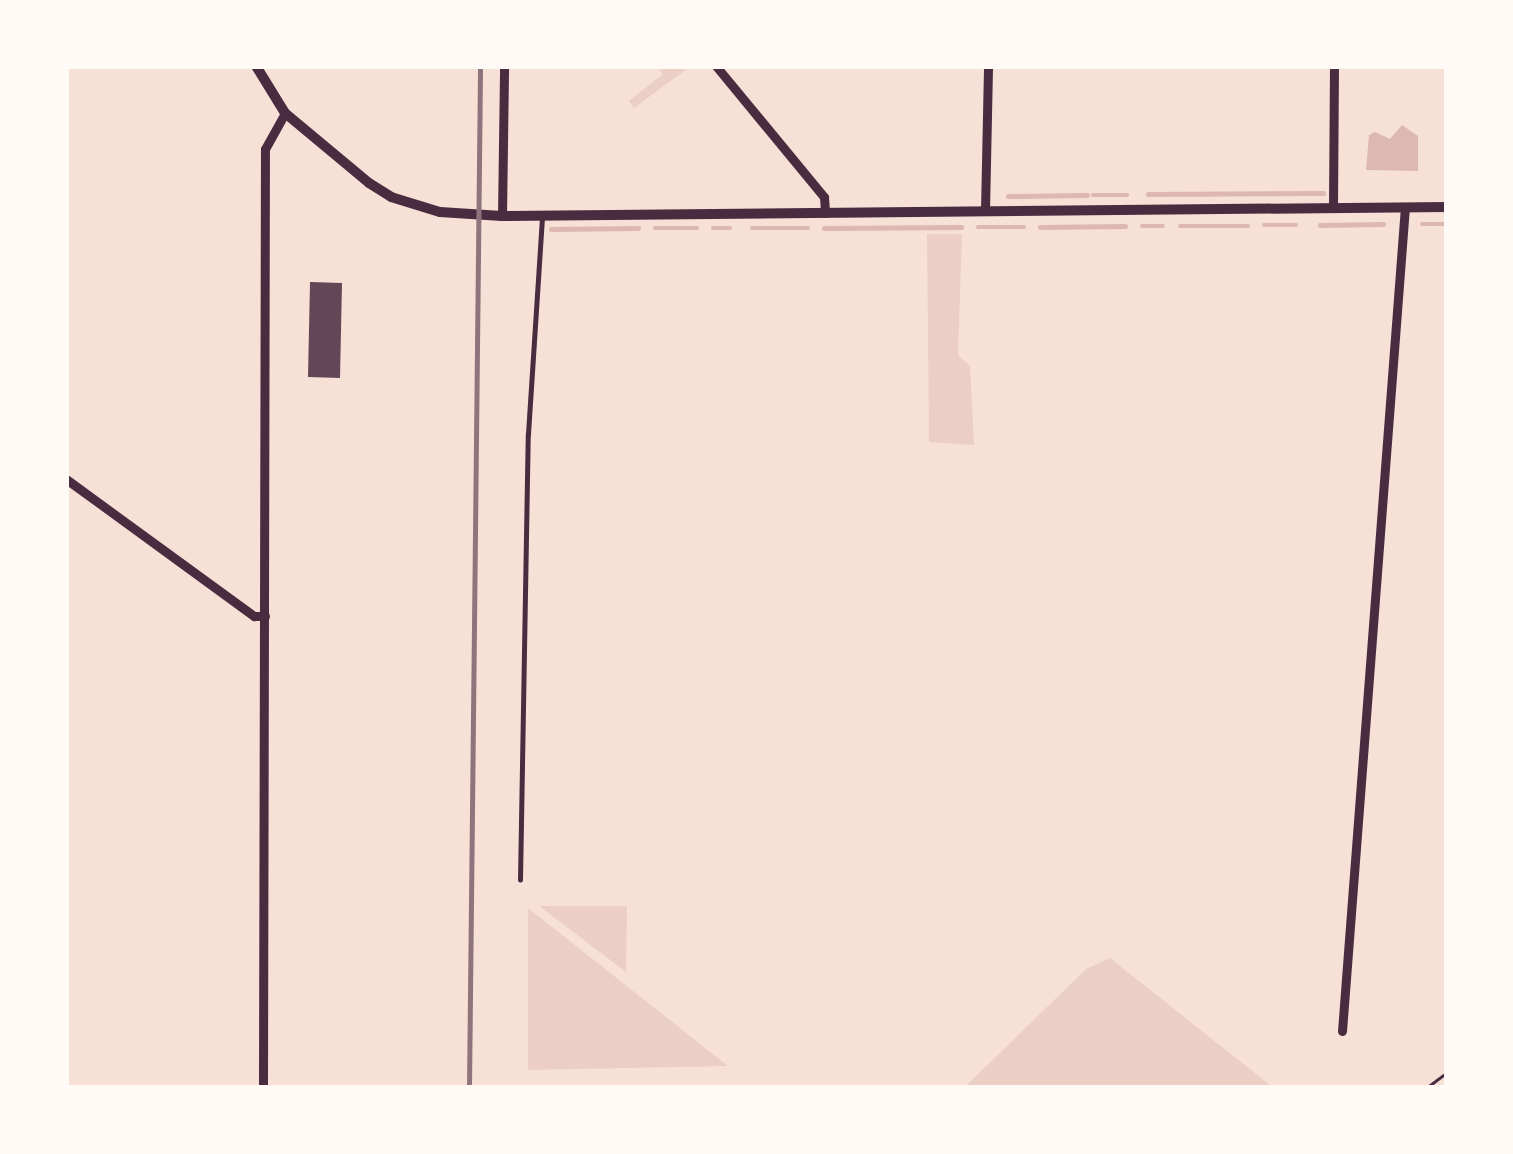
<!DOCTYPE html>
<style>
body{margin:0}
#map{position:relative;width:1513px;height:1154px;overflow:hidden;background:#f7e1d7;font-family:Mulish,sans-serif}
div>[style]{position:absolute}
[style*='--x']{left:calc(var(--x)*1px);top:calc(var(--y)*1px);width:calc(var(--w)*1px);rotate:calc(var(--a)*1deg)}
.green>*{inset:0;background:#ebcfc5}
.water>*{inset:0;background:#dcb8b0}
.stream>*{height:4.5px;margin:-2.25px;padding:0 2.25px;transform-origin:2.25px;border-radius:2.25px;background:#dcb8b0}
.building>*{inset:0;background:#644757}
.path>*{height:3px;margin:-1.5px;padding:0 1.5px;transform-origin:1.5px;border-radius:1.5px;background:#4a2c40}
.service>*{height:4.5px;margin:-2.25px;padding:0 2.25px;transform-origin:2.25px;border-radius:2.25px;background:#4a2c40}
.minor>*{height:9px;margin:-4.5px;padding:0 4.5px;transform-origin:4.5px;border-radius:4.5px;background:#4a2c40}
.tertiary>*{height:10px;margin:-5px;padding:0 5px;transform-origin:5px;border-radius:5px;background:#4a2c40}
.rail>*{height:4.5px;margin:-2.25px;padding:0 2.25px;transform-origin:2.25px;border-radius:2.25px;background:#8f747c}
span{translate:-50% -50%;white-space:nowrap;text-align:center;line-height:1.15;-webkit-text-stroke:9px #fffaf5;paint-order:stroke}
.frame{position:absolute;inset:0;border:69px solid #fffaf5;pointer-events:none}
</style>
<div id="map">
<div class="green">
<div style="clip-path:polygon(657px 66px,691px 66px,634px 108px,629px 101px,663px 74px)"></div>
<div style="clip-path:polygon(927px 234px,962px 234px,958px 355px,970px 366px,974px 445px,929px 442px)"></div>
<div style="clip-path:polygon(539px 906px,627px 906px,626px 972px)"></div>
<div style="clip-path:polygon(528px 908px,728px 1066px,528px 1070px)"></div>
<div style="clip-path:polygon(1110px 958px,1154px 993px,1274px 1088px,964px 1088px,1086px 969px)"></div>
</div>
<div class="water">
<div style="clip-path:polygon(1402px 125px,1418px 136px,1418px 171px,1366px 170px,1369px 135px,1375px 132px,1390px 139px)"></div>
</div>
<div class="stream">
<div style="--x:1148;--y:194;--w:175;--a:-0.3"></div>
<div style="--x:1093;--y:195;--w:34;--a:0"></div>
<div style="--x:1008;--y:196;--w:79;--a:-0.7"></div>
<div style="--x:1422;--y:224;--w:25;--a:0"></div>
<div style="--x:1264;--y:225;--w:32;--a:0"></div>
<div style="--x:1320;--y:225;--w:63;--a:-0.9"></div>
<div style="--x:1142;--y:226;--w:21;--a:0"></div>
<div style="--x:1180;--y:226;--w:68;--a:0"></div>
<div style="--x:978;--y:227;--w:46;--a:0"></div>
<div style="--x:1040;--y:227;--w:85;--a:-0.7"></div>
<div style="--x:655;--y:228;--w:42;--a:0"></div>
<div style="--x:713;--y:228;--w:17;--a:0"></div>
<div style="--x:752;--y:228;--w:56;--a:0"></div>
<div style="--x:824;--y:228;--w:137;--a:-0.4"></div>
<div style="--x:551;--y:229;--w:87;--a:-0.7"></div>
</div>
<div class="building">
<div style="clip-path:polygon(310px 282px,342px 283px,340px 378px,308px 377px)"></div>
</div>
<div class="path">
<div style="--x:1426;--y:1088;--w:26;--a:-37"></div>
</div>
<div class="service">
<div style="--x:520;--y:880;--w:446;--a:-89"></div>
<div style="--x:528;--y:434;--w:214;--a:-86.3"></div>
</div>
<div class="minor">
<div style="--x:716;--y:66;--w:170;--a:50.5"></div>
<div style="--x:824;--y:197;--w:16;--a:86"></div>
<div style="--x:1333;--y:208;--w:142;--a:-89.6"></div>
<div style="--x:985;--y:211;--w:145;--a:-88.8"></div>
<div style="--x:502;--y:216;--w:150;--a:-89.2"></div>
<div style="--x:66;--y:479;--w:233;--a:36.1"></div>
<div style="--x:254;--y:616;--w:11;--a:0"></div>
<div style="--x:1342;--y:1031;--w:826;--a:-85.63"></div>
<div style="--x:263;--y:1088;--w:939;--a:-89.88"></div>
<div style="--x:265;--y:149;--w:41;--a:-60.9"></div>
</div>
<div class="tertiary">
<div style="--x:256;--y:66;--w:55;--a:58.3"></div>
<div style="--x:285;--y:113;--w:109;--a:39.8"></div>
<div style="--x:369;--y:183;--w:26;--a:32"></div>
<div style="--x:391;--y:197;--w:51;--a:17"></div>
<div style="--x:440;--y:212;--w:62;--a:3.7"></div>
<div style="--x:502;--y:216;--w:945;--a:-0.55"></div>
</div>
<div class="rail">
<div style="--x:469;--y:1088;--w:1022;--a:-89.38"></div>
</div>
<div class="frame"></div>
</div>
